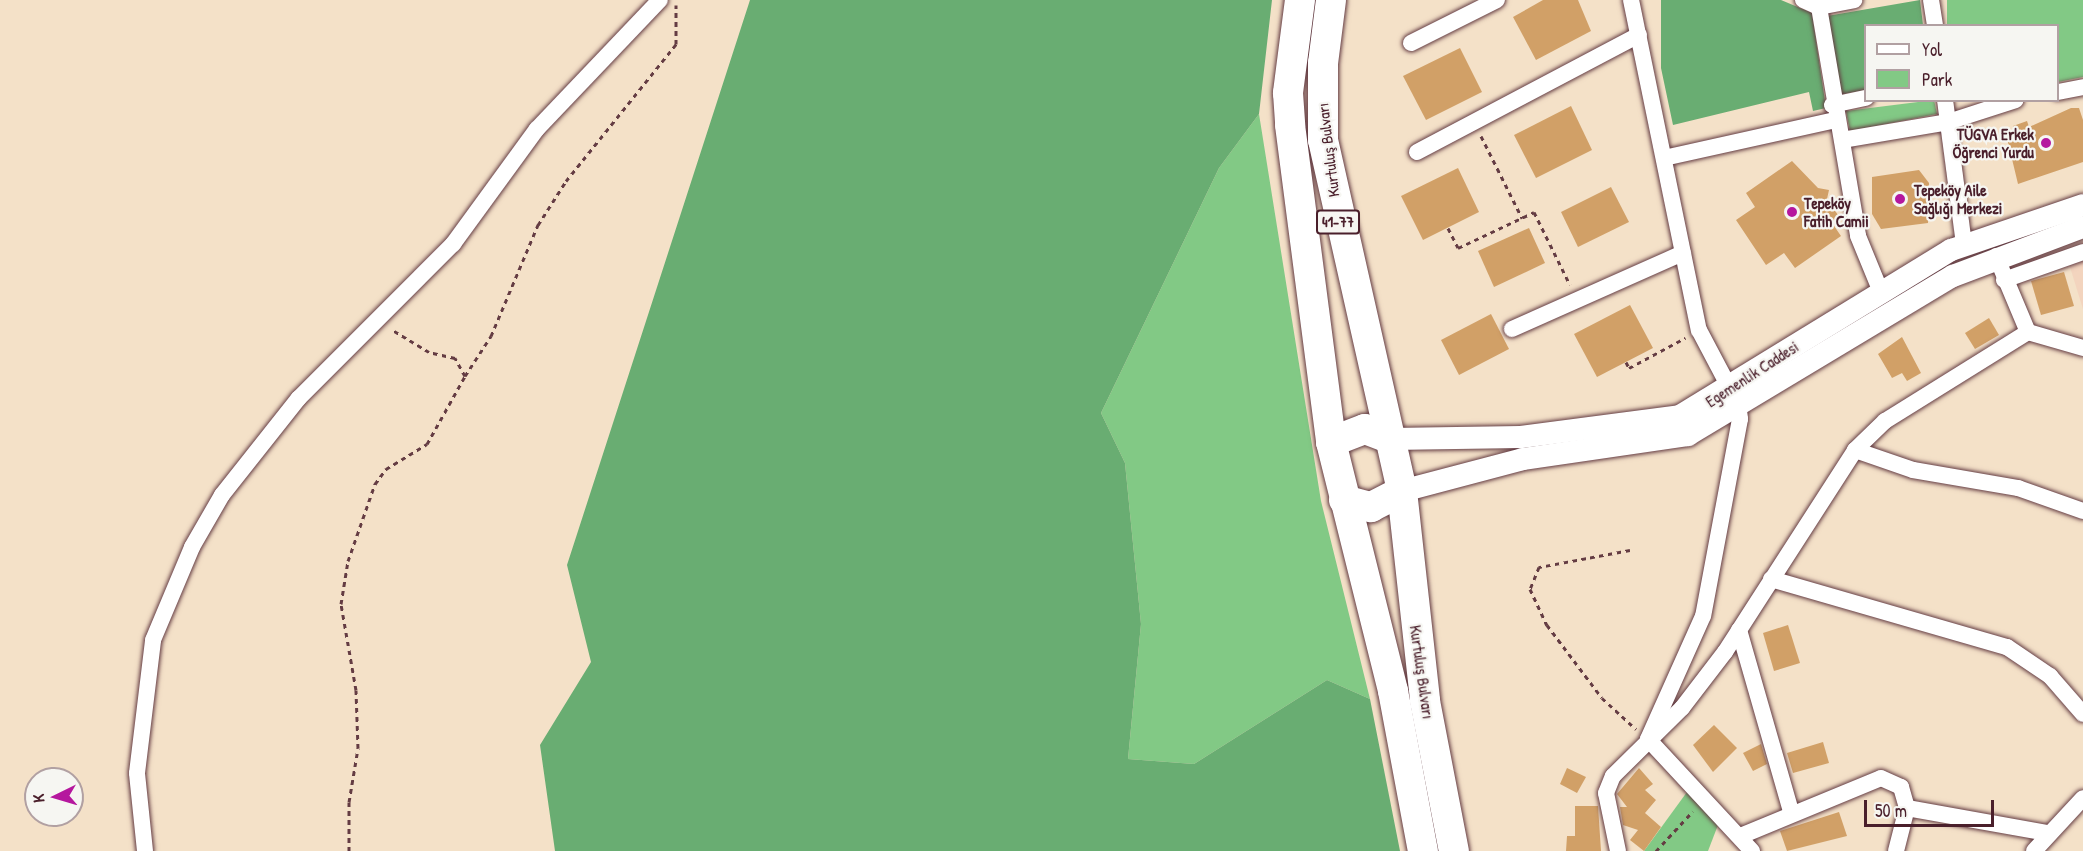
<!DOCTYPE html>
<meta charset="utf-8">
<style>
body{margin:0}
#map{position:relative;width:2083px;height:851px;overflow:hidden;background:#f4e1c8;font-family:"Patrick Hand",sans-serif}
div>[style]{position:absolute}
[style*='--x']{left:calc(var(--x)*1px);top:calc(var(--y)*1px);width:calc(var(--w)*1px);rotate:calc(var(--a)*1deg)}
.built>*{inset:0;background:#f3d4be}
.green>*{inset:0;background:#82c985}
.forest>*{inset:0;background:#69ad72}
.building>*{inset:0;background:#d1a067}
.path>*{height:3px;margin-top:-1.5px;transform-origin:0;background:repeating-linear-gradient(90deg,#643c43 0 4.5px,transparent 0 9px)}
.roads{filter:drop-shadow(0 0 2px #643c43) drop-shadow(0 0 2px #643c43)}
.street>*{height:16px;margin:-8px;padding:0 8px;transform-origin:8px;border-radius:8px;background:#fff}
.secondary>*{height:22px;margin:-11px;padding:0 11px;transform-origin:11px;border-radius:11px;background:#fff}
.highway>*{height:30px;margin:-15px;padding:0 15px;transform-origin:15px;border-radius:15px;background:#fff}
.dots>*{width:16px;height:16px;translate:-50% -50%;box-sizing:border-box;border:3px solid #f6f6f2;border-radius:50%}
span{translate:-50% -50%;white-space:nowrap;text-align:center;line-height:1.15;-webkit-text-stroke:4.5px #f6f6f2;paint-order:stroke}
.shield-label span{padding:2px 4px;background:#f6f6f2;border:2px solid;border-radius:4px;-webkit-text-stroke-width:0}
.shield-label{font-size:15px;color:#4a1f2b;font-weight:700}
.poi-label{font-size:16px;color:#4a1f2b;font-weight:700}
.right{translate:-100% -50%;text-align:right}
.left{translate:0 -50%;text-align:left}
.street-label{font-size:16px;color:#4a1f2b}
.legend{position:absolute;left:1864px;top:24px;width:195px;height:78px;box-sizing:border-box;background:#f6f6f2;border:2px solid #b1a0a2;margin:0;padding:8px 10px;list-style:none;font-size:18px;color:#4a1f2b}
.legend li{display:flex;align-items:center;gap:12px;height:30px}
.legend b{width:30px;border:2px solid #b1a0a2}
.north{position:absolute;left:24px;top:767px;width:60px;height:60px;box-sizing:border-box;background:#f6f6f2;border:2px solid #b1a0a2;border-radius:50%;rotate:265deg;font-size:16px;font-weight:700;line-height:24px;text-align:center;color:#4a1f2b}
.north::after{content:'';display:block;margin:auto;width:21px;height:27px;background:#b5179e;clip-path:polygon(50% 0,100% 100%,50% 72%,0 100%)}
.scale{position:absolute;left:1864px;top:800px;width:130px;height:27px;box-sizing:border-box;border:3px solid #4a1f2b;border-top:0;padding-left:8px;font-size:18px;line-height:21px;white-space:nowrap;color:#4a1f2b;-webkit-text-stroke:4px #f6f6f2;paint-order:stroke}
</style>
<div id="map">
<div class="built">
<div style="clip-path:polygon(2083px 260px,2083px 309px,2069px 264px)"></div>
</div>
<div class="green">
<div style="clip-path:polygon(1947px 0,2083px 0,2083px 77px,2058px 82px,2058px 26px,1947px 25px)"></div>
<div style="clip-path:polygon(1934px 100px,1937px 114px,1850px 131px,1846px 111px)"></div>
<div style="clip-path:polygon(1259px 114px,1321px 501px,1370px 699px,1327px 680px,1194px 764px,1128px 759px,1141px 624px,1125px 463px,1101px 413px,1219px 168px)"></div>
<div style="clip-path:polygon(1687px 792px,1718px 825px,1708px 851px,1644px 851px)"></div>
</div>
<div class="forest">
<div style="clip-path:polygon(750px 0,1272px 0,1259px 114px,1219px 168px,1101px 413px,1125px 463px,1141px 624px,1128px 759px,1194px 764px,1327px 680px,1370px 699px,1400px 851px,555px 851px,540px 745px,591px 662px,567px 565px)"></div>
<div style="clip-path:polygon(1661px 0,1781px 0,1812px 13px,1826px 108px,1813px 111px,1809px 92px,1673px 125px,1661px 68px)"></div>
<div style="clip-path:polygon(1920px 0,1923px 25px,1866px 26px,1865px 90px,1838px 95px,1827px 16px)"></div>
</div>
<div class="building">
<div style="clip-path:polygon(1543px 0,1578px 0,1591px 31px,1536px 60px,1513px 17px)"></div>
<div style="clip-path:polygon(1460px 48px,1482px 92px,1426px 120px,1403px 76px)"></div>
<div style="clip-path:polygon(1571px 106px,1592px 150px,1536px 178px,1514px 135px)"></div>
<div style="clip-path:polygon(2071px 108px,2079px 108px,2083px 120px,2083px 162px,2018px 184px,2006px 134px,2014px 132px,2013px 126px,2027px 121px,2029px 127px)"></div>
<div style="clip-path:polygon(1792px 161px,1818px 188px,1829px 190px,1827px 199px,1840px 218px,1832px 223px,1841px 236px,1795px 268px,1784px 253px,1766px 265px,1736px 220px,1755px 207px,1746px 193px)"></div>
<div style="clip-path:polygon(1458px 168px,1479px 212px,1423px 240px,1401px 196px)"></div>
<div style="clip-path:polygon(1919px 170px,1929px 183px,1928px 223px,1881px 229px,1872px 214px,1872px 177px)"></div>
<div style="clip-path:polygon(1611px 187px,1629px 222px,1578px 247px,1561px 212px)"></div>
<div style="clip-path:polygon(1529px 228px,1545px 263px,1494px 287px,1478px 251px)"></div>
<div style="clip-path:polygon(2064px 272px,2074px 306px,2041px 315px,2031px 281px)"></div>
<div style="clip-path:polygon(1630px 305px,1653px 348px,1597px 377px,1574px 334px)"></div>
<div style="clip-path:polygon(1491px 314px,1509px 349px,1459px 375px,1441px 340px)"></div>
<div style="clip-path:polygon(1989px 318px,1999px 335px,1975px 349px,1965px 333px)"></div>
<div style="clip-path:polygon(1902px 337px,1921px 373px,1907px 381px,1902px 373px,1892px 378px,1878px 354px)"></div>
<div style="clip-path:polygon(1788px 625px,1800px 663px,1774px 671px,1763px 633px)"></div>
<div style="clip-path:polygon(1714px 725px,1737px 748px,1713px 772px,1693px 745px)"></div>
<div style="clip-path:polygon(1823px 742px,1829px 763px,1793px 773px,1787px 753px)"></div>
<div style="clip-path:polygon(1761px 744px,1767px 764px,1753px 771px,1743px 753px)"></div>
<div style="clip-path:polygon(1567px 768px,1586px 777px,1577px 793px,1560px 784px)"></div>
<div style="clip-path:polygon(1639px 768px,1653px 784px,1645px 790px,1656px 800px,1645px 813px,1661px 827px,1644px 851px,1630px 840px,1638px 830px,1623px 825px,1620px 807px,1627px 807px,1617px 794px)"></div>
<div style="clip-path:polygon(1575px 806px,1598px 806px,1601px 851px,1566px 851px,1567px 836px,1575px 836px)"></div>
<div style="clip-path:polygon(1839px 812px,1847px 836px,1787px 851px,1780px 831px)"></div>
</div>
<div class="path">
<div style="--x:1481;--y:136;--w:92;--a:63.4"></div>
<div style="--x:1448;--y:228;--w:22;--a:63"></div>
<div style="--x:1458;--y:248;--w:84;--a:-25.3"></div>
<div style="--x:1534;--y:212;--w:81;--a:63.7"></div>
<div style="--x:1626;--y:362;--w:7;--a:63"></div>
<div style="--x:1629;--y:368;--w:64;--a:-28.2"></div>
<div style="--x:465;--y:376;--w:48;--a:-57"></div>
<div style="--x:491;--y:336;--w:121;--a:-67.1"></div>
<div style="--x:538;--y:225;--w:52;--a:-57.5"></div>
<div style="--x:566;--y:181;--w:176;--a:-51.2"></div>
<div style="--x:676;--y:44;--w:39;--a:-90"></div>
<div style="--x:1630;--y:550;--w:93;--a:169.4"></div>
<div style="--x:1539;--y:567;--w:24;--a:112"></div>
<div style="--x:1530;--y:589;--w:40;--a:65"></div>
<div style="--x:1547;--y:625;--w:91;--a:53"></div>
<div style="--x:1602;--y:698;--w:46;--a:42.4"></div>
<div style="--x:349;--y:851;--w:49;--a:-90"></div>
<div style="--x:349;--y:802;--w:55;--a:-80.5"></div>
<div style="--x:358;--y:748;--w:58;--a:-92"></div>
<div style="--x:356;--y:690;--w:87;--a:-99.9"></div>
<div style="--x:341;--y:604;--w:44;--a:-80.8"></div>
<div style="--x:348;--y:561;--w:82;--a:-70.7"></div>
<div style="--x:375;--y:484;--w:19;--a:-54"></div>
<div style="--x:386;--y:469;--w:48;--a:-31.4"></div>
<div style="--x:427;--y:444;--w:78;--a:-60.8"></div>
<div style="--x:465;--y:376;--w:21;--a:-119"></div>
<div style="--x:455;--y:358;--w:27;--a:-167"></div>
<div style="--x:429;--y:352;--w:44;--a:-148.8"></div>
<div style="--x:1656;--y:851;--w:54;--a:-47.2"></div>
</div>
<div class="roads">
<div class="street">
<div style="--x:1631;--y:0;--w:337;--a:78.4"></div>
<div style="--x:1699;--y:330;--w:84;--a:62.2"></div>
<div style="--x:1738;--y:404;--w:15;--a:82"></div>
<div style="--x:1740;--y:419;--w:200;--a:100.6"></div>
<div style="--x:1703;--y:616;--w:135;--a:114.1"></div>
<div style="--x:1648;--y:739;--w:153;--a:47.1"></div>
<div style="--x:1803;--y:0;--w:17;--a:24"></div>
<div style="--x:1819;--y:7;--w:36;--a:-11"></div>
<div style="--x:1931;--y:0;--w:26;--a:81"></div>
<div style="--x:1819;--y:7;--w:232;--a:80.3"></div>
<div style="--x:1858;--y:236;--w:61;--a:67.7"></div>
<div style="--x:1411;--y:43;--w:96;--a:-26.6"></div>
<div style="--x:2058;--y:92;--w:25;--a:-11"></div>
<div style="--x:1945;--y:100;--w:145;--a:82.5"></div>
<div style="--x:1832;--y:105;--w:35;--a:-12"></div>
<div style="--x:1842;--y:140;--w:108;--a:-9.6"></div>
<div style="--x:1948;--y:122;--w:71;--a:-17.9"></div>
<div style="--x:1417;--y:152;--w:251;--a:-27.8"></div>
<div style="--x:1664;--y:158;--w:175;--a:-12.5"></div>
<div style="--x:1996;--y:256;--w:82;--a:67.2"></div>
<div style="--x:2028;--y:332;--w:57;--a:16.2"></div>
<div style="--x:2004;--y:280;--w:84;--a:-19.5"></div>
<div style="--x:1512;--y:329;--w:187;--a:-24"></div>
<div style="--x:1855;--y:450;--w:61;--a:19"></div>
<div style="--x:1913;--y:470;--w:107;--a:9.7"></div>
<div style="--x:2018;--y:488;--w:69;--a:19.5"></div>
<div style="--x:1771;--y:579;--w:246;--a:16.1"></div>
<div style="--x:2007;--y:647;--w:52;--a:34"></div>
<div style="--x:2050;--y:676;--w:50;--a:49"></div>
<div style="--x:1739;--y:630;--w:188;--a:74"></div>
<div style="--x:1743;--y:835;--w:149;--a:-22.4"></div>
<div style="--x:1881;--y:778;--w:22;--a:24"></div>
<div style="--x:1901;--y:787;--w:22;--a:74"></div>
<div style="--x:145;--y:851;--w:78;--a:-95.9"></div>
<div style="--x:137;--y:773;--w:134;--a:-83.1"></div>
<div style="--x:153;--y:640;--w:101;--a:-67.2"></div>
<div style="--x:192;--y:547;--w:60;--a:-60"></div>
<div style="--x:222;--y:495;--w:124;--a:-51.6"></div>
<div style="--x:299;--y:398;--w:218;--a:-45"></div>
<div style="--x:453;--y:244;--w:142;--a:-53.9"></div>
<div style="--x:537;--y:129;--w:178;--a:-46.4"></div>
<div style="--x:1618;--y:851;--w:59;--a:-101.7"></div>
<div style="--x:1606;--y:793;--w:18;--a:-68"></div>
<div style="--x:1613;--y:776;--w:97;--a:-44.6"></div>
<div style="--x:1682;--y:708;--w:71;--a:-52.5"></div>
<div style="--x:1725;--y:652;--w:240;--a:-57.2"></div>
<div style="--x:1855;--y:450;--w:42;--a:-44"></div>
<div style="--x:1885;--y:421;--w:168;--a:-31.9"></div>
<div style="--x:1896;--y:851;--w:44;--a:-75.7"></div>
<div style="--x:1907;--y:808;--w:143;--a:10.1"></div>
<div style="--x:2034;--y:851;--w:72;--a:-47.2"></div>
</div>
<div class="secondary">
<div style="--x:1391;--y:439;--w:130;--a:-0.9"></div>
<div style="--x:1521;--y:437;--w:160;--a:-7.5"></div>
<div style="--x:1680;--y:416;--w:318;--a:-31.5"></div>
<div style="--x:1951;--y:250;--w:139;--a:-18.8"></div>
<div style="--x:1402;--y:491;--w:125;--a:-14.8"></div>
<div style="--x:1523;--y:459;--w:167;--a:-8.3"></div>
<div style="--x:1688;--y:435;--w:309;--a:-31"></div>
<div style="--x:1953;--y:276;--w:139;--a:-20.7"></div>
</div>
<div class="highway">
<div style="--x:1300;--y:0;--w:94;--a:97.4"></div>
<div style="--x:1288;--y:93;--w:32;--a:86"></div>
<div style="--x:1290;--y:125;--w:320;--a:82.6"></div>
<div style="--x:1331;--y:442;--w:257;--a:76"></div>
<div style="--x:1393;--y:691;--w:163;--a:79.4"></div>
<div style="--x:1331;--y:0;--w:64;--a:97.2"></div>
<div style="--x:1323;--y:63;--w:77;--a:90"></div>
<div style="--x:1323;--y:140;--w:360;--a:77.3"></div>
<div style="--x:1402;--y:491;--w:211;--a:83.7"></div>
<div style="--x:1425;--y:701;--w:153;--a:79.1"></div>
<div style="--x:1331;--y:442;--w:36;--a:-21"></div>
<div style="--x:1365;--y:429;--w:28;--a:21"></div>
<div style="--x:1344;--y:500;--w:28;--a:15"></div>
<div style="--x:1371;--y:507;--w:35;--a:-27"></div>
</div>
</div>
<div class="dots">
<div style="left:2046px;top:143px;background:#b5179e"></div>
<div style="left:1900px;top:199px;background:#b5179e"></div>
<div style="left:1792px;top:212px;background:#b5179e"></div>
</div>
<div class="shield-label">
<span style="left:1338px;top:222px">41-77</span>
</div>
<div class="poi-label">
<span class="right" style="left:2034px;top:143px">TÜGVA Erkek<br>Öğrenci Yurdu</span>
<span class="left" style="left:1914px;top:199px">Tepeköy Aile<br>Sağlığı Merkezi</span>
<span class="left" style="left:1804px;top:212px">Tepeköy<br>Fatih Camii</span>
</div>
<div class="street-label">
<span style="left:1328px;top:150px;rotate:-97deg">Kurtuluş Bulvarı</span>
<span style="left:1752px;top:374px;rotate:-33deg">Egemenlik Caddesi</span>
<span style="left:1422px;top:672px;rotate:82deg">Kurtuluş Bulvarı</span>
</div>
<ul class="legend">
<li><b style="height:8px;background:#fff"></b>Yol</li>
<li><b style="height:16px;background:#82c985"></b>Park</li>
</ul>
<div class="north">K</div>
<div class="scale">50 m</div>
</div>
